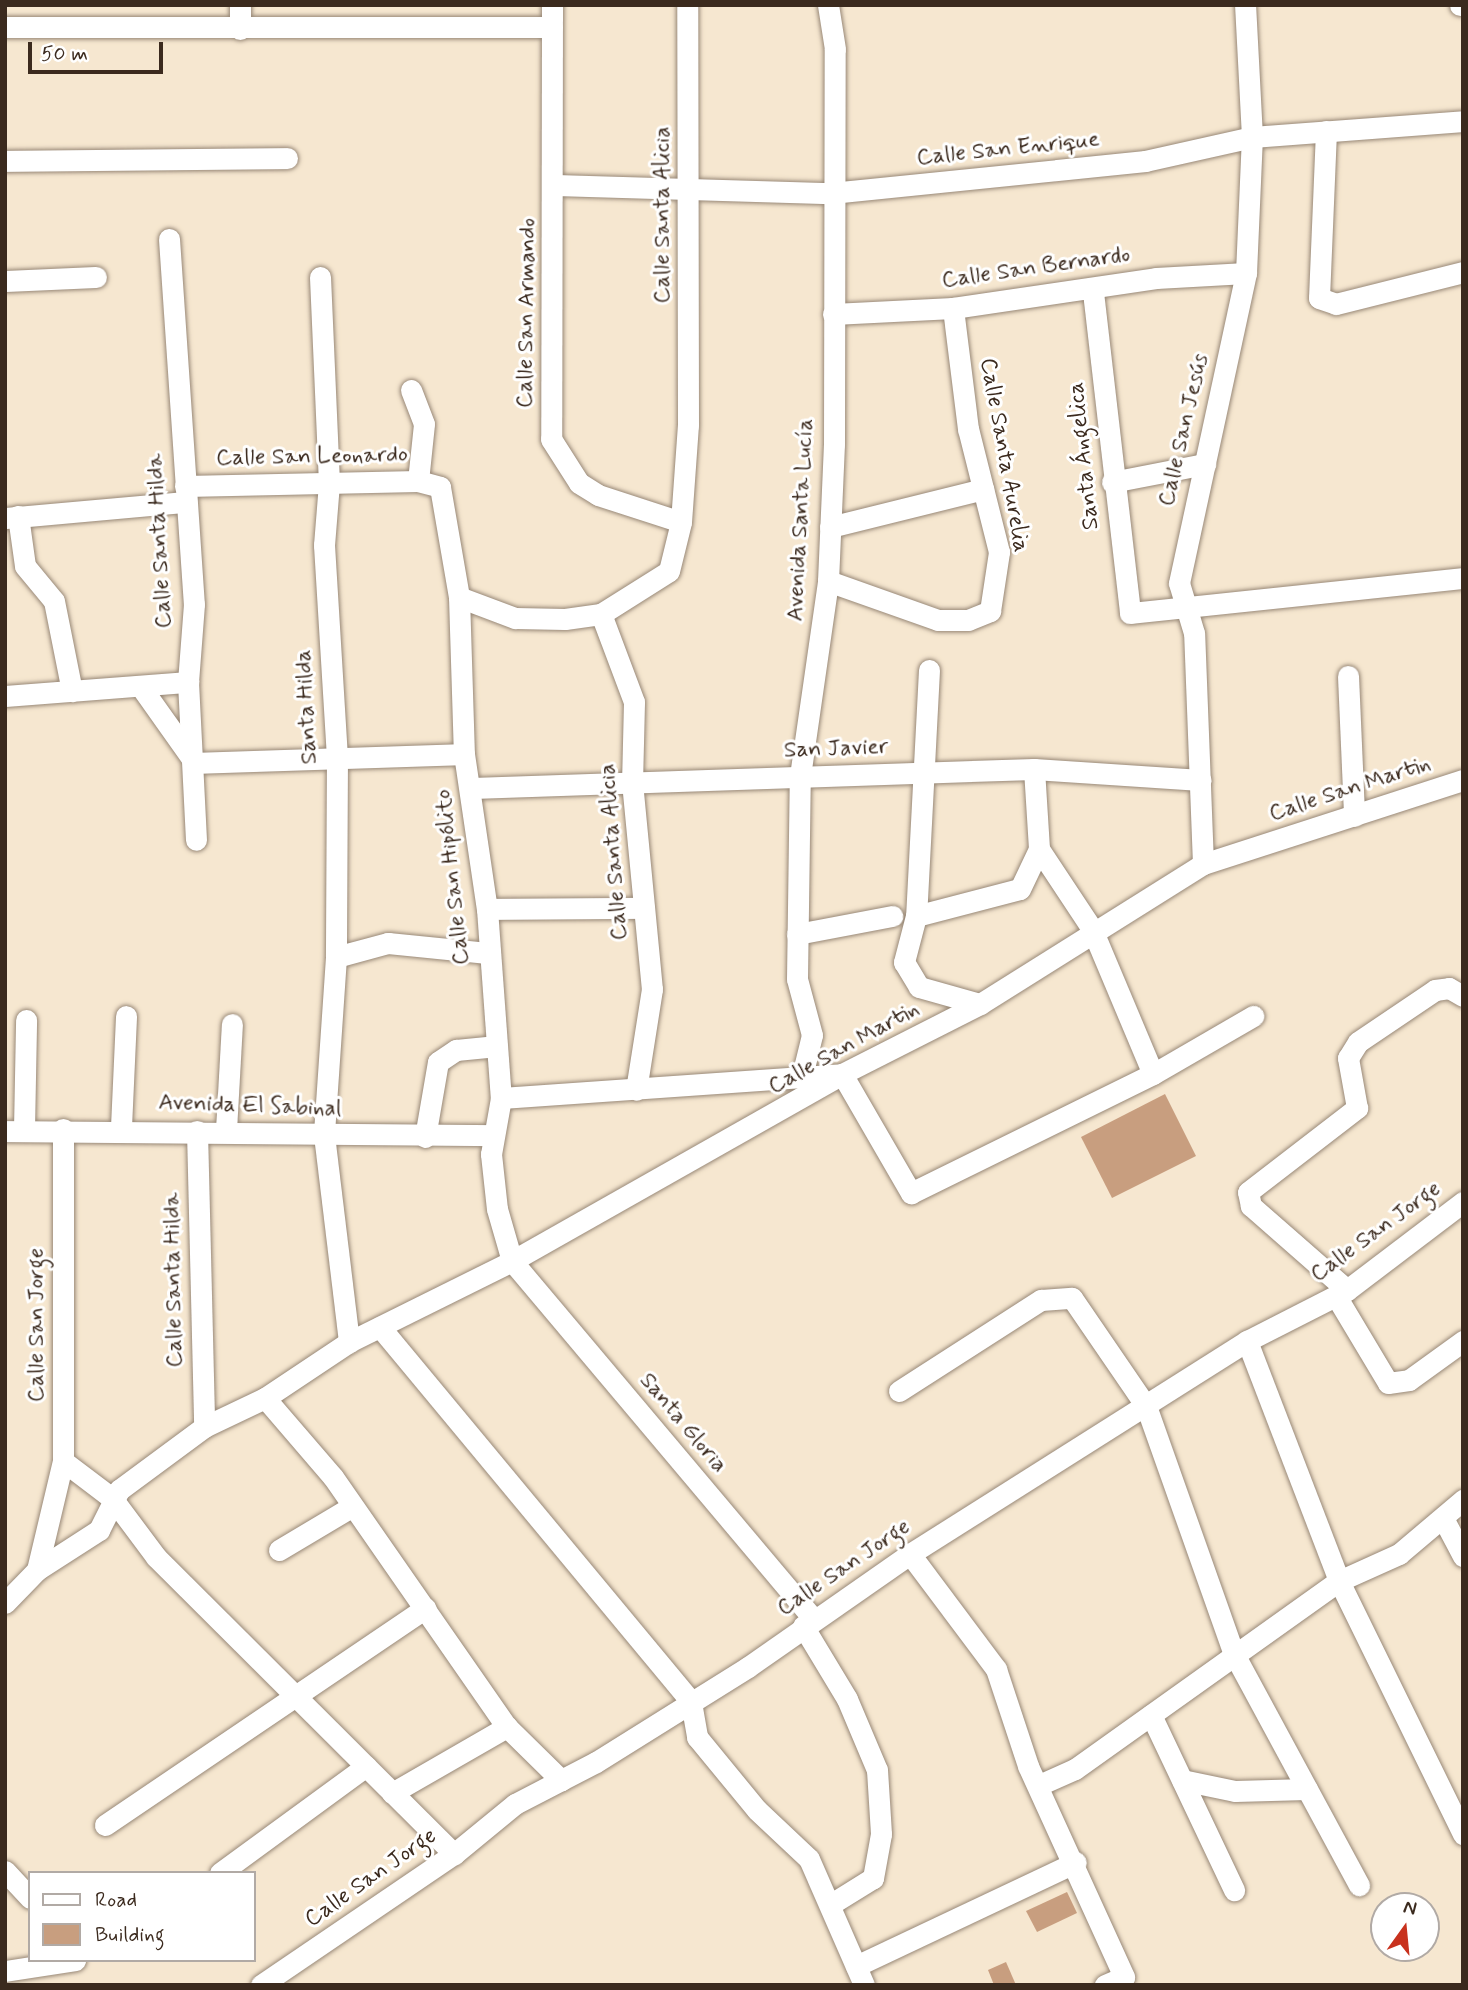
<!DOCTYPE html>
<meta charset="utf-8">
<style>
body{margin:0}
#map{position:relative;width:1468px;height:1990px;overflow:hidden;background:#f6e7d0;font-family:Mynerve,sans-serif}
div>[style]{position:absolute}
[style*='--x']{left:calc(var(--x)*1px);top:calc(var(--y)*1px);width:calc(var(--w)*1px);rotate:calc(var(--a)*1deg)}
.building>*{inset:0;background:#c89e7f}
.roads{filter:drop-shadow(0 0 2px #988877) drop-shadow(0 0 2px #988877)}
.street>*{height:21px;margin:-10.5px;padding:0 10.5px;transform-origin:10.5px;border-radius:10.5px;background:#fff}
span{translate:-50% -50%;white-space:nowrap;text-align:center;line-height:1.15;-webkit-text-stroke:6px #fff;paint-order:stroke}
.street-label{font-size:23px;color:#3b2a1e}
.frame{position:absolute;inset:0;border:7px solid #3b2a1e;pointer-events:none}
.legend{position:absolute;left:28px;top:1871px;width:228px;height:91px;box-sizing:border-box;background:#fff;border:2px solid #b1aaa5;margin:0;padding:9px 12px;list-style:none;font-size:21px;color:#3b2a1e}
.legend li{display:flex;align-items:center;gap:14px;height:35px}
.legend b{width:35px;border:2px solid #b1aaa5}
.north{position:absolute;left:1370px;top:1892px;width:70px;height:70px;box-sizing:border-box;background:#fff;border:2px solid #b1aaa5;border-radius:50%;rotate:15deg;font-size:19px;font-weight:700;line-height:28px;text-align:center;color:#3b2a1e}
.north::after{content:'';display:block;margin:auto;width:24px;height:32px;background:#c8321e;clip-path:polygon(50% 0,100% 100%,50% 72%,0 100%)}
.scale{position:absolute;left:28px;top:42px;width:135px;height:32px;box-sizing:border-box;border:4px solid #3b2a1e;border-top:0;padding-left:9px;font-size:21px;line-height:24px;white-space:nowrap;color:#3b2a1e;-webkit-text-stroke:5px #fff;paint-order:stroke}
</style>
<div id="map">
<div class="building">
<div style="clip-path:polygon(1165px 1094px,1196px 1156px,1112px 1198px,1081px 1137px)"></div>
<div style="clip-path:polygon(1067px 1892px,1077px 1913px,1037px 1932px,1026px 1911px)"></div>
<div style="clip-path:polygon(1006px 1962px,1016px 1985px,994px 1985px,988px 1970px)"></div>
</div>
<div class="roads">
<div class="street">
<div style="--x:240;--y:5;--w:24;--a:90"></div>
<div style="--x:552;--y:5;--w:434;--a:90.1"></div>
<div style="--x:551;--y:439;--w:52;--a:57.5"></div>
<div style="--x:579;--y:483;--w:22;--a:32"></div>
<div style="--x:598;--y:495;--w:87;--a:18"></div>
<div style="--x:1460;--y:5;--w:3;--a:0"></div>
<div style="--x:5;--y:27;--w:547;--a:0"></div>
<div style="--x:1326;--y:131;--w:167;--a:92.4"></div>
<div style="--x:1319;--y:298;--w:18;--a:19"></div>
<div style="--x:1336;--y:304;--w:131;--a:-14.1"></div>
<div style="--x:5;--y:161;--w:282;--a:-0.6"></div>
<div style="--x:555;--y:185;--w:276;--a:1.7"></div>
<div style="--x:831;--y:193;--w:316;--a:-5.8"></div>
<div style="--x:1145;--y:161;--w:110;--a:-12.6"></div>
<div style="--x:1252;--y:137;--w:212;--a:-4.3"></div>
<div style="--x:169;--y:239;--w:366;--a:86.1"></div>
<div style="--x:194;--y:604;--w:78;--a:94.4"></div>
<div style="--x:188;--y:682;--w:158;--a:87.1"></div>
<div style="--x:320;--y:277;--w:206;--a:87.5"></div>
<div style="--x:329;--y:483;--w:62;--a:94.6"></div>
<div style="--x:324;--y:545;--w:210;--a:86.5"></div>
<div style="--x:337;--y:755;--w:202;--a:90.3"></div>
<div style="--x:336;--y:957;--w:178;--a:93.9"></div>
<div style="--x:324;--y:1135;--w:209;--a:83.1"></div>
<div style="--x:5;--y:281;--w:91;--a:-2.5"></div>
<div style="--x:1093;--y:292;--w:323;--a:83.4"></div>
<div style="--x:1130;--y:613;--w:335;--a:-6"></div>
<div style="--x:833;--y:314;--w:120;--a:-2.9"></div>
<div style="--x:953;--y:308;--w:205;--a:-8.4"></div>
<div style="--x:1156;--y:278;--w:90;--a:-3.2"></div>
<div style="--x:411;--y:390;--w:36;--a:69"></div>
<div style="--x:424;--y:424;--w:57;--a:96"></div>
<div style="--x:1112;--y:482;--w:95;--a:-11"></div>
<div style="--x:185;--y:486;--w:233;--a:-1.2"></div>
<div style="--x:418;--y:481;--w:23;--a:15"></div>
<div style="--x:440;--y:487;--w:112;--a:80.2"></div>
<div style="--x:459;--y:597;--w:157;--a:88.2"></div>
<div style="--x:464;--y:754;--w:157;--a:81.6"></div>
<div style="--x:487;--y:909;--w:190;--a:85.8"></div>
<div style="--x:501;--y:1098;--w:57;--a:100.1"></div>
<div style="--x:491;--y:1154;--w:55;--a:83.8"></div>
<div style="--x:497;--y:1209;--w:54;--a:73.9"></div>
<div style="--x:512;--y:1261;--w:467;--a:49.9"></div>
<div style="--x:18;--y:516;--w:50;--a:82"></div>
<div style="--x:25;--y:566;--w:45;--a:50.4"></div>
<div style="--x:54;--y:601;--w:92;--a:78.7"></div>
<div style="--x:5;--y:518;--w:182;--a:-5.1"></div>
<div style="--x:830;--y:527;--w:158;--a:-13.9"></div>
<div style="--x:828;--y:581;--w:117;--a:19.5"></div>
<div style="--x:938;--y:620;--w:30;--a:0"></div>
<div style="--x:968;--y:620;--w:24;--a:-22"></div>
<div style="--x:990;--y:611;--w:60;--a:-81.3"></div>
<div style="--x:999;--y:552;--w:127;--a:-104.1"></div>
<div style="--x:968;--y:429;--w:122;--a:-97.1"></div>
<div style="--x:459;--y:597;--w:60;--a:20.6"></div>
<div style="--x:515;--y:618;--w:50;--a:1.1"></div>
<div style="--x:565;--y:619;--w:36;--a:-8"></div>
<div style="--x:601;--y:614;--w:80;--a:-32.3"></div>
<div style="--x:669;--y:571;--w:50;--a:-76.2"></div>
<div style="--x:681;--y:522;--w:97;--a:-85.9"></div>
<div style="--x:688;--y:425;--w:420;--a:-90.1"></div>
<div style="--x:601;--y:614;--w:94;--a:69.4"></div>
<div style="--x:634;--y:702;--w:80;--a:91.4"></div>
<div style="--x:632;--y:782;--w:208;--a:84.5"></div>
<div style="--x:652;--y:989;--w:102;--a:99"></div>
<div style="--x:929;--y:670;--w:246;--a:93"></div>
<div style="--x:916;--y:916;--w:48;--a:104.6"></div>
<div style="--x:904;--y:962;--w:29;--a:59"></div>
<div style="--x:919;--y:987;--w:63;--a:15.6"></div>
<div style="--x:1348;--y:676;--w:140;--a:87.5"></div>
<div style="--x:141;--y:687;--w:93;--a:54.6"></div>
<div style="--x:195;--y:763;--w:269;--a:-1.9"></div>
<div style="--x:5;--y:696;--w:184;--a:-4.4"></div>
<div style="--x:1034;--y:769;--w:80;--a:86.4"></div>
<div style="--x:1039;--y:849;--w:96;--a:56.5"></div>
<div style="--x:1092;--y:929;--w:157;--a:67.2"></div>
<div style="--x:472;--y:788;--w:562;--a:-1.94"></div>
<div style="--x:1034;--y:769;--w:167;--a:3.8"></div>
<div style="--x:1203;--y:864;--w:231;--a:-92.2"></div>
<div style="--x:1194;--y:633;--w:52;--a:-106.7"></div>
<div style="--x:1179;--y:583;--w:317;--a:-77.8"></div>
<div style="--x:1246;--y:273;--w:136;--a:-87.5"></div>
<div style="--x:1252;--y:137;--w:132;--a:-93"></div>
<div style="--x:487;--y:909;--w:157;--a:-0.4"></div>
<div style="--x:916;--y:916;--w:107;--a:-14.6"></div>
<div style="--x:1020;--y:889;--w:44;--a:-64.6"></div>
<div style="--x:797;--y:934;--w:97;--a:-10.7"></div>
<div style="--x:336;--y:957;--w:54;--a:-15.1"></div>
<div style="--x:388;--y:943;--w:100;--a:5.7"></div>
<div style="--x:802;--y:1076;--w:42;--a:-76.3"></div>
<div style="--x:812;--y:1035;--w:58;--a:-105"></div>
<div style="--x:797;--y:979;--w:203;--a:-89.2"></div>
<div style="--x:800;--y:776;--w:197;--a:-81.8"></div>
<div style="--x:828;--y:581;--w:137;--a:-87.5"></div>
<div style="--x:834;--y:444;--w:395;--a:-89.9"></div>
<div style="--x:835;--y:49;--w:45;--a:-99"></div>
<div style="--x:501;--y:1098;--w:342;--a:-4"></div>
<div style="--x:842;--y:1074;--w:138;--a:59.9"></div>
<div style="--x:911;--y:1193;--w:270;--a:-26.2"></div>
<div style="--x:1153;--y:1074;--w:116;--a:-30.1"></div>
<div style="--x:121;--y:1127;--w:111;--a:-87.4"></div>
<div style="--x:24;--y:1129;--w:109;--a:-88.9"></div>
<div style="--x:63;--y:1129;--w:332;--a:90"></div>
<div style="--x:63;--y:1461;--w:61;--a:37.1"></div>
<div style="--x:112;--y:1498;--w:74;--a:53.3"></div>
<div style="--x:156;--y:1557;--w:421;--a:44.9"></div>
<div style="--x:226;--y:1130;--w:106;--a:-86.8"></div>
<div style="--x:5;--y:1131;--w:488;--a:0.5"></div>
<div style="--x:197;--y:1131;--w:296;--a:88.6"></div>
<div style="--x:425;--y:1137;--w:76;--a:-80.2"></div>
<div style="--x:438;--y:1062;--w:22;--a:-34"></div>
<div style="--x:456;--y:1050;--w:41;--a:-5.6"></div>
<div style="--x:1347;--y:1290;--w:128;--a:-138.8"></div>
<div style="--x:1251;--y:1206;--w:14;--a:-102"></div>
<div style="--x:1248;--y:1192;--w:138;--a:-37.6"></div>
<div style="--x:1357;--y:1108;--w:51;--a:-100.2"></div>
<div style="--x:1348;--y:1058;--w:19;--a:-58"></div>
<div style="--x:1358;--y:1042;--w:93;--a:-34"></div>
<div style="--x:1435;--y:990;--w:14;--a:-8"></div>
<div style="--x:1449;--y:988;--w:16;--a:30"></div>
<div style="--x:1336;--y:1296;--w:101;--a:59.1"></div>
<div style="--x:1388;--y:1383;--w:21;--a:-8"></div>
<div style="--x:1409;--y:1380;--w:67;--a:-35.8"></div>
<div style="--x:380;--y:1327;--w:487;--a:50.3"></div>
<div style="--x:691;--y:1702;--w:36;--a:80"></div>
<div style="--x:697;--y:1737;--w:94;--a:50.6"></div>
<div style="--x:757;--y:1810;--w:71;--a:43.3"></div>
<div style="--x:809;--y:1859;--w:137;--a:66.4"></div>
<div style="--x:1247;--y:1341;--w:257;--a:69"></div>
<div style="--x:1339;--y:1581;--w:282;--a:63.9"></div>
<div style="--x:899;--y:1391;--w:169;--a:-32.7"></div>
<div style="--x:1041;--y:1300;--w:31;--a:-4"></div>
<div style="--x:1072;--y:1298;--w:131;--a:55.6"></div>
<div style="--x:1146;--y:1406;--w:263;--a:70.5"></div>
<div style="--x:1234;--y:1654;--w:263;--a:61.6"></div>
<div style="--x:265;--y:1398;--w:104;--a:49.3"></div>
<div style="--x:333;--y:1477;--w:305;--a:55.2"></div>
<div style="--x:507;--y:1727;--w:76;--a:44.5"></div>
<div style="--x:1444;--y:1520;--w:41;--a:62.2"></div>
<div style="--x:279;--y:1550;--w:84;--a:-30.8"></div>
<div style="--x:910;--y:1554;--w:144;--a:53.2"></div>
<div style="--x:996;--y:1669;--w:102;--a:71.7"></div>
<div style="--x:1028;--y:1766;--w:232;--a:65.5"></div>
<div style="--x:1124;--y:1977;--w:21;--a:157"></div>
<div style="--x:37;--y:1570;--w:112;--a:-76.6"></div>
<div style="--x:5;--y:1603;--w:46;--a:-45.9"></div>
<div style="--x:37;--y:1570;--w:74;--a:-32.8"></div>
<div style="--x:99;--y:1530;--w:45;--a:-63.4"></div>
<div style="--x:119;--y:1490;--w:106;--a:-36.5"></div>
<div style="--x:204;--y:1427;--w:68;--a:-25.4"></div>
<div style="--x:265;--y:1398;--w:101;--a:-33.7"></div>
<div style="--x:349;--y:1342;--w:182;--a:-26.4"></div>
<div style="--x:512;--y:1261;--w:379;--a:-29.5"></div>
<div style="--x:842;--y:1074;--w:155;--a:-26.9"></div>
<div style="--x:980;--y:1004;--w:263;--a:-32.1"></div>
<div style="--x:1203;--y:864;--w:273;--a:-17.9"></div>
<div style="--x:803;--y:1626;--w:85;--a:58.9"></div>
<div style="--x:847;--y:1699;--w:77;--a:67.1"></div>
<div style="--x:877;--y:1770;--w:64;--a:86.4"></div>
<div style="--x:881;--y:1834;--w:45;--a:100.3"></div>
<div style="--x:873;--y:1878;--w:49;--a:148.2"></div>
<div style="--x:1151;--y:1715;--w:194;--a:64.6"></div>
<div style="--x:1182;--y:1780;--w:54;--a:11.7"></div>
<div style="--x:1235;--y:1791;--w:72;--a:-1.6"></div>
<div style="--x:1039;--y:1785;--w:39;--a:-24"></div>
<div style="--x:1075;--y:1769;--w:324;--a:-35.5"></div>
<div style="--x:1339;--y:1581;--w:66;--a:-24.2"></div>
<div style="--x:1399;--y:1554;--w:84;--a:-40.2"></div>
<div style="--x:392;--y:1793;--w:133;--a:-29.9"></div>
<div style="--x:105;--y:1825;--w:387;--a:-34.1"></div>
<div style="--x:5;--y:1871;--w:37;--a:47"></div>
<div style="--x:220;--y:1873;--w:181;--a:-36.2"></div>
<div style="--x:856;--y:1966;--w:243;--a:-25.3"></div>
<div style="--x:5;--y:1971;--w:71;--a:-8.9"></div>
<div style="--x:261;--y:1985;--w:233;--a:-34.2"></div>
<div style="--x:454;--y:1854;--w:79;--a:-39.3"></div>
<div style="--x:515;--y:1804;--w:91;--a:-27.4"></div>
<div style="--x:596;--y:1762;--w:179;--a:-32"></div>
<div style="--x:748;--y:1667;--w:198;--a:-34.9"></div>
<div style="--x:910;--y:1554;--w:399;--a:-32.3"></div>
<div style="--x:1247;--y:1341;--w:112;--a:-27"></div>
<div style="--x:1347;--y:1290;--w:146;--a:-37.2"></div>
</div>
</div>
<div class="street-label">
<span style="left:1008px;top:149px;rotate:-6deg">Calle San Enrique</span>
<span style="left:663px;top:215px;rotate:-90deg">Calle Santa Alicia</span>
<span style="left:1036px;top:268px;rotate:-8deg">Calle San Bernardo</span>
<span style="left:527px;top:313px;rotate:-89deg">Calle San Armando</span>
<span style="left:1184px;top:430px;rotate:-77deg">Calle San Jesús</span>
<span style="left:1004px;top:455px;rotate:80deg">Calle Santa Aurelia</span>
<span style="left:1084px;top:456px;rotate:-96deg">Santa Ángelica</span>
<span style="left:312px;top:457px;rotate:-1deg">Calle San Leonardo</span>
<span style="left:801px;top:520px;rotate:-87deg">Avenida Santa Lucía</span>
<span style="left:160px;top:541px;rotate:-93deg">Calle Santa Hilda</span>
<span style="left:307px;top:707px;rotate:-93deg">Santa Hilda</span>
<span style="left:836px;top:749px;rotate:-2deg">San Javier</span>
<span style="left:1350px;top:789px;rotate:-18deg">Calle San Martin</span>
<span style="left:614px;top:852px;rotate:-94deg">Calle Santa Alicia</span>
<span style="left:453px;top:877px;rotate:-96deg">Calle San Hipólito</span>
<span style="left:844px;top:1048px;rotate:-29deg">Calle San Martin</span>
<span style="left:250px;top:1106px;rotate:2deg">Avenida El Sabinal</span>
<span style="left:1376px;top:1232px;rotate:-36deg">Calle San Jorge</span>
<span style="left:174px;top:1280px;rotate:-91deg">Calle Santa Hilda</span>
<span style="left:37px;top:1325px;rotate:-90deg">Calle San Jorge</span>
<span style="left:683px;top:1423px;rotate:50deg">Santa Gloria</span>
<span style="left:844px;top:1568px;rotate:-34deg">Calle San Jorge</span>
<span style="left:371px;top:1878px;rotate:-35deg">Calle San Jorge</span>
</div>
<div class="frame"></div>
<ul class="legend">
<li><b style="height:9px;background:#fff"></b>Road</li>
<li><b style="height:19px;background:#c89e7f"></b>Building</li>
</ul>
<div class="north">N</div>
<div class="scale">50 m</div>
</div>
